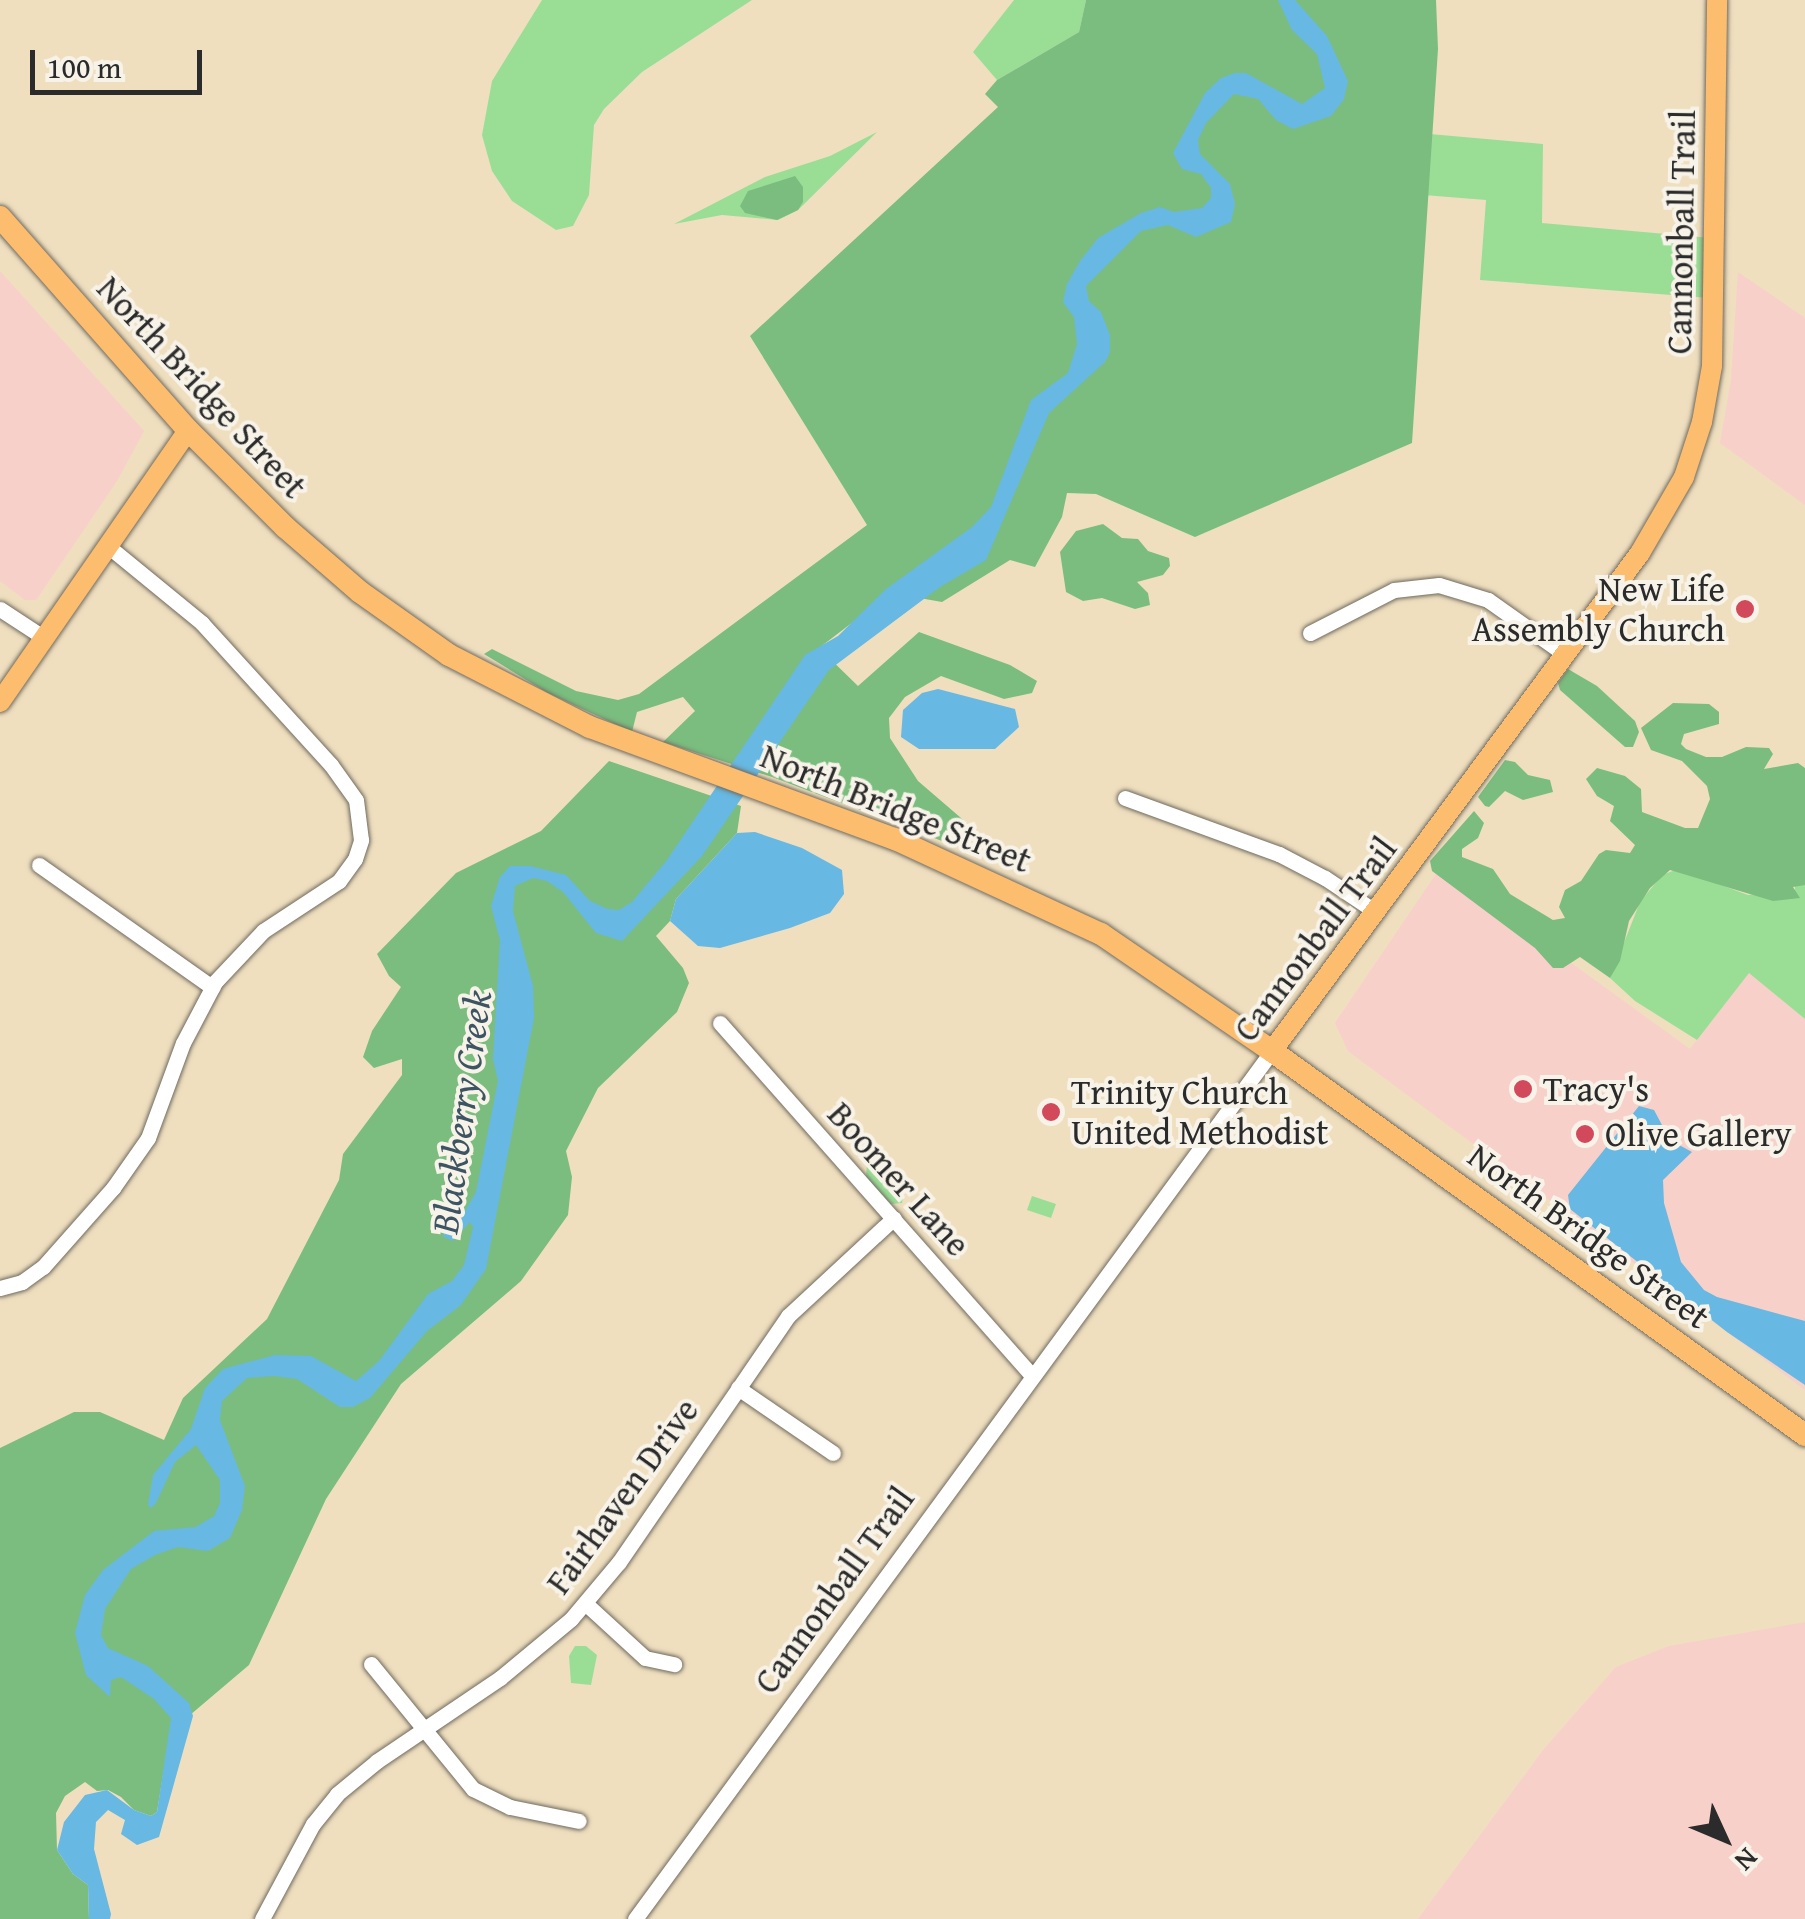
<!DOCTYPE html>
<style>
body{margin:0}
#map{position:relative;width:1805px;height:1919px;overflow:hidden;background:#efdfbf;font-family:"Gentium Book Plus",serif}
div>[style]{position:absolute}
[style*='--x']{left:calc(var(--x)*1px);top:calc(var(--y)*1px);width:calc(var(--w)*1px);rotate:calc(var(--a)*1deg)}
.built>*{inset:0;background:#f7d0ca}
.green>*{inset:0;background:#9ade96}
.forest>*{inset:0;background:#7bbd7f}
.water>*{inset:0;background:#67b8e2}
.roads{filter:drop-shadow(0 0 2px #706a5f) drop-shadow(0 0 2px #706a5f)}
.minor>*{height:15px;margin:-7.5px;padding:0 7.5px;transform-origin:7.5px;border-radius:7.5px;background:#fff}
.major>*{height:20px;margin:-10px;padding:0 10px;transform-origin:10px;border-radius:10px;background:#fcbd6f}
.highway>*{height:22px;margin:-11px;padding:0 11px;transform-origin:11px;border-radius:11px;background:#fcbd6f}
.dots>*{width:28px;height:28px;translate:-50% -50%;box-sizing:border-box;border:5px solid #f7f3e8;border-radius:50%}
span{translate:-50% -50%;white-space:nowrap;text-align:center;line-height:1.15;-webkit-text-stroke:8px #f7f3e8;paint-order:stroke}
.street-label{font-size:35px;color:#2b2b2b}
.poi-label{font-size:35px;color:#2b2b2b}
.right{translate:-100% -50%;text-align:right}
.left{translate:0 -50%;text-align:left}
.water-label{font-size:38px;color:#3d5562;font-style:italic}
.north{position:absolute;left:1675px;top:1789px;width:100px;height:100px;-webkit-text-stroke:8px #f7f3e8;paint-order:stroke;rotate:134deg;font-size:28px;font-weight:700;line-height:40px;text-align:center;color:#2b2b2b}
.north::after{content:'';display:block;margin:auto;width:35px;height:45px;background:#2b2b2b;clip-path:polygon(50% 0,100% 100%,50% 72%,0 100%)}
.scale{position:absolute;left:30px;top:50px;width:172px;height:45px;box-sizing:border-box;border:5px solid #2b2b2b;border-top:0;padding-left:12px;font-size:30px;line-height:35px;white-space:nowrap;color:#2b2b2b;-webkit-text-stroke:8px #f7f3e8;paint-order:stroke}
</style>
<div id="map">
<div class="built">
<div style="clip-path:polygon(0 271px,144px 431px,117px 481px,36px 600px,25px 600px,0 581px)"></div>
<div style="clip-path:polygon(1738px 272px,1805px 318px,1805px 505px,1720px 443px,1731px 380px)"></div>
<div style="clip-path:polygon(1440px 868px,1690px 1049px,1749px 972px,1805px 1019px,1805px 1390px,1348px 1051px,1335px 1023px)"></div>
<div style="clip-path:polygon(1805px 1622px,1805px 1919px,1418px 1919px,1544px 1749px,1616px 1667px,1669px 1646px)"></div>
</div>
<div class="green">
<div style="clip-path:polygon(542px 0,752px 0,642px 72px,604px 109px,594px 125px,589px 195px,573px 226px,556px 230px,512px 201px,492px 171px,482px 135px,492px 81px)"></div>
<div style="clip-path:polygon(1014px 0,1086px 0,1079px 32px,997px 80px,973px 52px)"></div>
<div style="clip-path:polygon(1328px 125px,1543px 144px,1542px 223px,1711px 238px,1710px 298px,1480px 280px,1486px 200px,1411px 194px)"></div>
<div style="clip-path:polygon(877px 132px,798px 210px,778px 220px,722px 215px,674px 224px,765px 177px,830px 156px)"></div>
<div style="clip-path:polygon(1678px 869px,1748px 895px,1795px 890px,1795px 885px,1805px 885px,1805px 1019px,1749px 973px,1697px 1040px,1635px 1001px,1610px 978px,1640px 902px,1662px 875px)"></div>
<div style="clip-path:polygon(867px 1163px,874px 1164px,903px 1197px,902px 1203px,891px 1204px,866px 1178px)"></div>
<div style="clip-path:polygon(1032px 1196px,1056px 1204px,1051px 1218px,1027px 1210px)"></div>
<div style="clip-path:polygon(575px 1646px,586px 1646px,597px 1655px,591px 1685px,571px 1683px,569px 1656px)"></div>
</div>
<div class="forest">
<div style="clip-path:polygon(1086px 0,1436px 0,1438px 49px,1412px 443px,1195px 537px,1096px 494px,1067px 493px,1062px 517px,1035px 567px,1010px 560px,942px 602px,891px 593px,819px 648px,858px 686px,919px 632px,1010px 665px,1037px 681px,1032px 693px,1004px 699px,941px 676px,905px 697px,889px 718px,890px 738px,918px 781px,968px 824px,970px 837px,958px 847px,772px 777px,663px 742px,695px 711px,683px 697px,637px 712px,632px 732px,548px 693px,484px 654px,492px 649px,576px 691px,618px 700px,639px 694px,867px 525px,750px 336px,998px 107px,985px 94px,997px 80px,1079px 32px)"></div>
<div style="clip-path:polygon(795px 176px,803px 187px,803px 202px,798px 210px,777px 220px,745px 213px,740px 206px,748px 191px)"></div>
<div style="clip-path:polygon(1103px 524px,1122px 538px,1138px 539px,1148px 551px,1169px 558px,1170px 566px,1163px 575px,1137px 582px,1148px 593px,1150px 605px,1135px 609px,1102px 598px,1083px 601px,1066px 592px,1060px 552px,1076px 531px)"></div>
<div style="clip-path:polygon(1568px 669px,1597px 686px,1635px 721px,1639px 732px,1633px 747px,1625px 747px,1560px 690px,1558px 683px)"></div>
<div style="clip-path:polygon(1673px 703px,1709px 704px,1719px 712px,1719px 724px,1684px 734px,1681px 744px,1686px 749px,1706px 757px,1722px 757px,1746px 747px,1769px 748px,1773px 754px,1764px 769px,1798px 763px,1805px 768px,1805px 885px,1793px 887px,1800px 898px,1773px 901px,1670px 870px,1650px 888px,1629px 921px,1620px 961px,1610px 978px,1580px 957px,1563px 968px,1553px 968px,1535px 948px,1432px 871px,1430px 861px,1474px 811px,1484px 823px,1478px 838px,1462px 849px,1462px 857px,1493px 869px,1510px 894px,1553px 920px,1565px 918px,1559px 907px,1565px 890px,1581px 881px,1599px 854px,1606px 850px,1630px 853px,1635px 845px,1610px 821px,1614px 806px,1597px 796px,1586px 779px,1597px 768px,1625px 776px,1641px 789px,1642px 812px,1685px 828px,1698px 828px,1710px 799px,1707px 786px,1682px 761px,1651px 750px,1641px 728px)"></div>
<div style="clip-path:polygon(1505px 760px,1515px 762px,1528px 775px,1550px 780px,1553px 792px,1523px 800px,1505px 791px,1489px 807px,1485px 806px,1478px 797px)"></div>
<div style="clip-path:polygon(609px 761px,741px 806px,737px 833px,676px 899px,670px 921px,656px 936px,683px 968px,689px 983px,677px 1012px,598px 1088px,566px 1151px,572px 1177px,568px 1215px,521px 1281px,401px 1384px,326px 1499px,249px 1665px,170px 1732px,157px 1812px,151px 1816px,134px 1810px,121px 1797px,108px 1790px,97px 1791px,85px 1782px,65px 1796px,56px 1813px,57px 1850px,73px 1874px,88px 1885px,89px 1919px,0 1919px,0 1448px,74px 1412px,100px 1412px,164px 1440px,183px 1398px,267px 1319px,339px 1180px,343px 1154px,402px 1075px,402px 1059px,374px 1068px,363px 1057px,372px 1031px,401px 987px,389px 976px,377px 954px,456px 873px,541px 831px)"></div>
</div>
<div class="water">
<div style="clip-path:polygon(1278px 0,1295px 0,1327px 36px,1348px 81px,1344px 99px,1331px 116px,1293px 129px,1276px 120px,1258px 99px,1234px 94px,1206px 123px,1198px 140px,1200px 154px,1230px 184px,1235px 204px,1231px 222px,1196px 237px,1168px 225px,1141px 231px,1086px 286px,1089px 301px,1101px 312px,1110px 335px,1110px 352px,1105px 362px,1049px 413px,986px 560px,940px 587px,829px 670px,702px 856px,622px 941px,596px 933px,563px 892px,547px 881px,533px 878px,515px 886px,513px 911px,533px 986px,534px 1018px,486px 1269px,461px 1305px,427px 1331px,370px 1398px,353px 1407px,340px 1407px,297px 1379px,274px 1376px,247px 1378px,222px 1401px,220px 1420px,245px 1486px,242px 1510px,230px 1538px,208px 1551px,178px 1547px,155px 1555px,131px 1569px,105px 1609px,101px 1635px,108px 1648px,148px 1666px,189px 1703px,193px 1716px,159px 1837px,137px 1845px,121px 1834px,125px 1820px,108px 1810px,96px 1822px,94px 1849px,111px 1914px,110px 1919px,89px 1919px,88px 1885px,73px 1874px,57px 1850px,64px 1822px,85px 1795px,107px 1790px,134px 1810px,151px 1816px,157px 1812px,171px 1718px,154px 1699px,121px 1677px,111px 1680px,110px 1697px,86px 1675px,75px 1633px,85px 1595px,103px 1570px,154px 1531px,196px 1527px,214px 1516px,220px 1503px,220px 1480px,196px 1445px,175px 1462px,156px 1503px,151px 1508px,148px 1505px,153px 1475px,191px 1429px,205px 1388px,223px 1369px,275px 1355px,311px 1356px,356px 1381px,379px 1361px,428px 1294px,452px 1281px,464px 1265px,473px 1227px,470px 1222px,453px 1241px,442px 1236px,457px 1225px,476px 1192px,498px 1081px,493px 1059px,500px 940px,491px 906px,500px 877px,510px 866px,530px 866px,566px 875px,590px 901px,608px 909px,619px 910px,632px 902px,667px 860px,805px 655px,838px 636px,886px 589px,972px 527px,991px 507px,1031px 400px,1068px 373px,1077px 344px,1074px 317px,1063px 302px,1067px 284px,1080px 261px,1098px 238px,1141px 213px,1160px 207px,1174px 212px,1202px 208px,1211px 198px,1211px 188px,1201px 174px,1182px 169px,1173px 153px,1205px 93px,1221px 78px,1235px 73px,1246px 73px,1302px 104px,1325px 88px,1317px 54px,1292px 30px)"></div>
<div style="clip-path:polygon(938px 689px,1015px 709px,1019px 727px,995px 749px,919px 749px,901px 737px,903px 710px,922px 693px)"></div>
<div style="clip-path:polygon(755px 832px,802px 848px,842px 870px,844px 894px,830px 913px,790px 928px,720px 948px,698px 946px,670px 921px,676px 899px,737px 833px)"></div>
<div style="clip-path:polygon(1639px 1106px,1654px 1110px,1670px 1140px,1692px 1152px,1663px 1180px,1664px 1203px,1681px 1262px,1704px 1290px,1717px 1297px,1805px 1321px,1805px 1385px,1727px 1332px,1570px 1209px,1568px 1195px)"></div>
</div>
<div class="roads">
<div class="minor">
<div style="--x:0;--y:609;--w:51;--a:33.1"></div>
<div style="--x:1310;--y:633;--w:94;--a:-27.1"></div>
<div style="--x:1394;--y:590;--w:45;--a:-6.3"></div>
<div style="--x:1439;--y:585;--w:51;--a:17"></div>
<div style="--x:1488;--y:600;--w:95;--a:35.2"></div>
<div style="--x:1125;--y:798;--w:164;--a:20"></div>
<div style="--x:1279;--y:854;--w:52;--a:27.6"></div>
<div style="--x:1325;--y:878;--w:61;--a:33.7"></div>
<div style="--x:39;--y:865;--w:212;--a:35.2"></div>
<div style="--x:720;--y:1023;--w:471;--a:48.5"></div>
<div style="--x:0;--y:1288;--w:23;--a:-15"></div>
<div style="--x:22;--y:1282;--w:26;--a:-36"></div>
<div style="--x:43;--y:1267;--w:106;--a:-48.5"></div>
<div style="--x:113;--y:1188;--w:61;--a:-55"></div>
<div style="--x:148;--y:1138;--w:101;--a:-69.8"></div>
<div style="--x:183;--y:1043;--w:69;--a:-62.3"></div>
<div style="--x:215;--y:982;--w:70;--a:-46.7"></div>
<div style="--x:263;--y:931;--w:91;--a:-33.3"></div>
<div style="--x:339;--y:881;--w:27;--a:-54"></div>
<div style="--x:355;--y:859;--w:20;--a:-72"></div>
<div style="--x:361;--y:840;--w:40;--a:-97.1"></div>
<div style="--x:356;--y:800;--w:43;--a:-125.5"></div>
<div style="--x:331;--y:765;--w:192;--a:-132.3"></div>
<div style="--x:202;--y:623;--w:122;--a:-140.7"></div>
<div style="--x:738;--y:1388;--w:115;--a:34.4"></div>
<div style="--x:585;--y:1603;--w:81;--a:42.5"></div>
<div style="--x:645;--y:1658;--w:30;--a:12"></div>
<div style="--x:371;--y:1664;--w:161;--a:50.8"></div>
<div style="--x:473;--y:1789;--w:41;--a:25.9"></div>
<div style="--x:510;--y:1807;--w:70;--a:11.5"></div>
<div style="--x:262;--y:1919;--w:108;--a:-61.8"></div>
<div style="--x:313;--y:1824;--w:38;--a:-51"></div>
<div style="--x:337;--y:1794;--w:52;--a:-39.5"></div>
<div style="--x:377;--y:1761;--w:148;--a:-34"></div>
<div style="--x:500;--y:1678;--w:92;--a:-39.7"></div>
<div style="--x:571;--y:1619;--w:75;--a:-49.9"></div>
<div style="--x:619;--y:1562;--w:298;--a:-55.5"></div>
<div style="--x:788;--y:1316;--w:144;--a:-42.8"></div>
<div style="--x:635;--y:1919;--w:1077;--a:-53.73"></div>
</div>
<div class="major">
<div style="--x:0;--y:702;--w:331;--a:-55.3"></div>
<div style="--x:1272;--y:1051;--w:619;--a:-53.54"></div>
<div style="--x:1640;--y:553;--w:88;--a:-59.9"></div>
<div style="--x:1684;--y:477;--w:58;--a:-71.9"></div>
<div style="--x:1702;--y:422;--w:57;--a:-79.9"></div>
<div style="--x:1712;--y:366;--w:366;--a:-89.2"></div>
</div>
<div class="highway">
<div style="--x:0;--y:217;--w:284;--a:48.6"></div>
<div style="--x:188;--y:430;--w:137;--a:45"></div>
<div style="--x:285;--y:527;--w:99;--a:40.9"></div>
<div style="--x:360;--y:592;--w:109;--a:35.3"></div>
<div style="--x:449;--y:655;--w:158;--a:27.1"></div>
<div style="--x:590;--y:727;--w:325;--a:20.2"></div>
<div style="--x:895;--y:839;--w:227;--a:24.8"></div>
<div style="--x:1101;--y:934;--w:207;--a:34.4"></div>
<div style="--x:1272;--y:1051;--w:657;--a:35.77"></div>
</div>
</div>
<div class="dots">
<div style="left:1745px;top:609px;background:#d1495b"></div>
<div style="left:1523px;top:1089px;background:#d1495b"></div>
<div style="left:1051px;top:1112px;background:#d1495b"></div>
<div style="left:1585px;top:1134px;background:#d1495b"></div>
</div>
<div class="street-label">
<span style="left:1681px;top:232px;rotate:-89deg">Cannonball Trail</span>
<span style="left:202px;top:387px;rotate:47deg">North Bridge Street</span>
<span style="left:896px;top:808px;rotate:22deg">North Bridge Street</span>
<span style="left:1315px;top:939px;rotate:-53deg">Cannonball Trail</span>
<span style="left:899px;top:1179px;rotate:48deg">Boomer Lane</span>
<span style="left:1589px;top:1236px;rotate:36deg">North Bridge Street</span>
<span style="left:622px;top:1496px;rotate:-54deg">Fairhaven Drive</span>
<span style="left:834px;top:1590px;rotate:-54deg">Cannonball Trail</span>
</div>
<div class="poi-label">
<span class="right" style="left:1725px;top:609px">New Life<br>Assembly Church</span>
<span class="left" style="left:1543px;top:1089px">Tracy's</span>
<span class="left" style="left:1071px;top:1112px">Trinity Church<br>United Methodist</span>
<span class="left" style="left:1605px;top:1134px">Olive Gallery</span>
</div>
<div class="water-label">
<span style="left:461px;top:1112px;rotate:-82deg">Blackberry Creek</span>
</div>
<div class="north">N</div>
<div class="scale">100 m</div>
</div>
